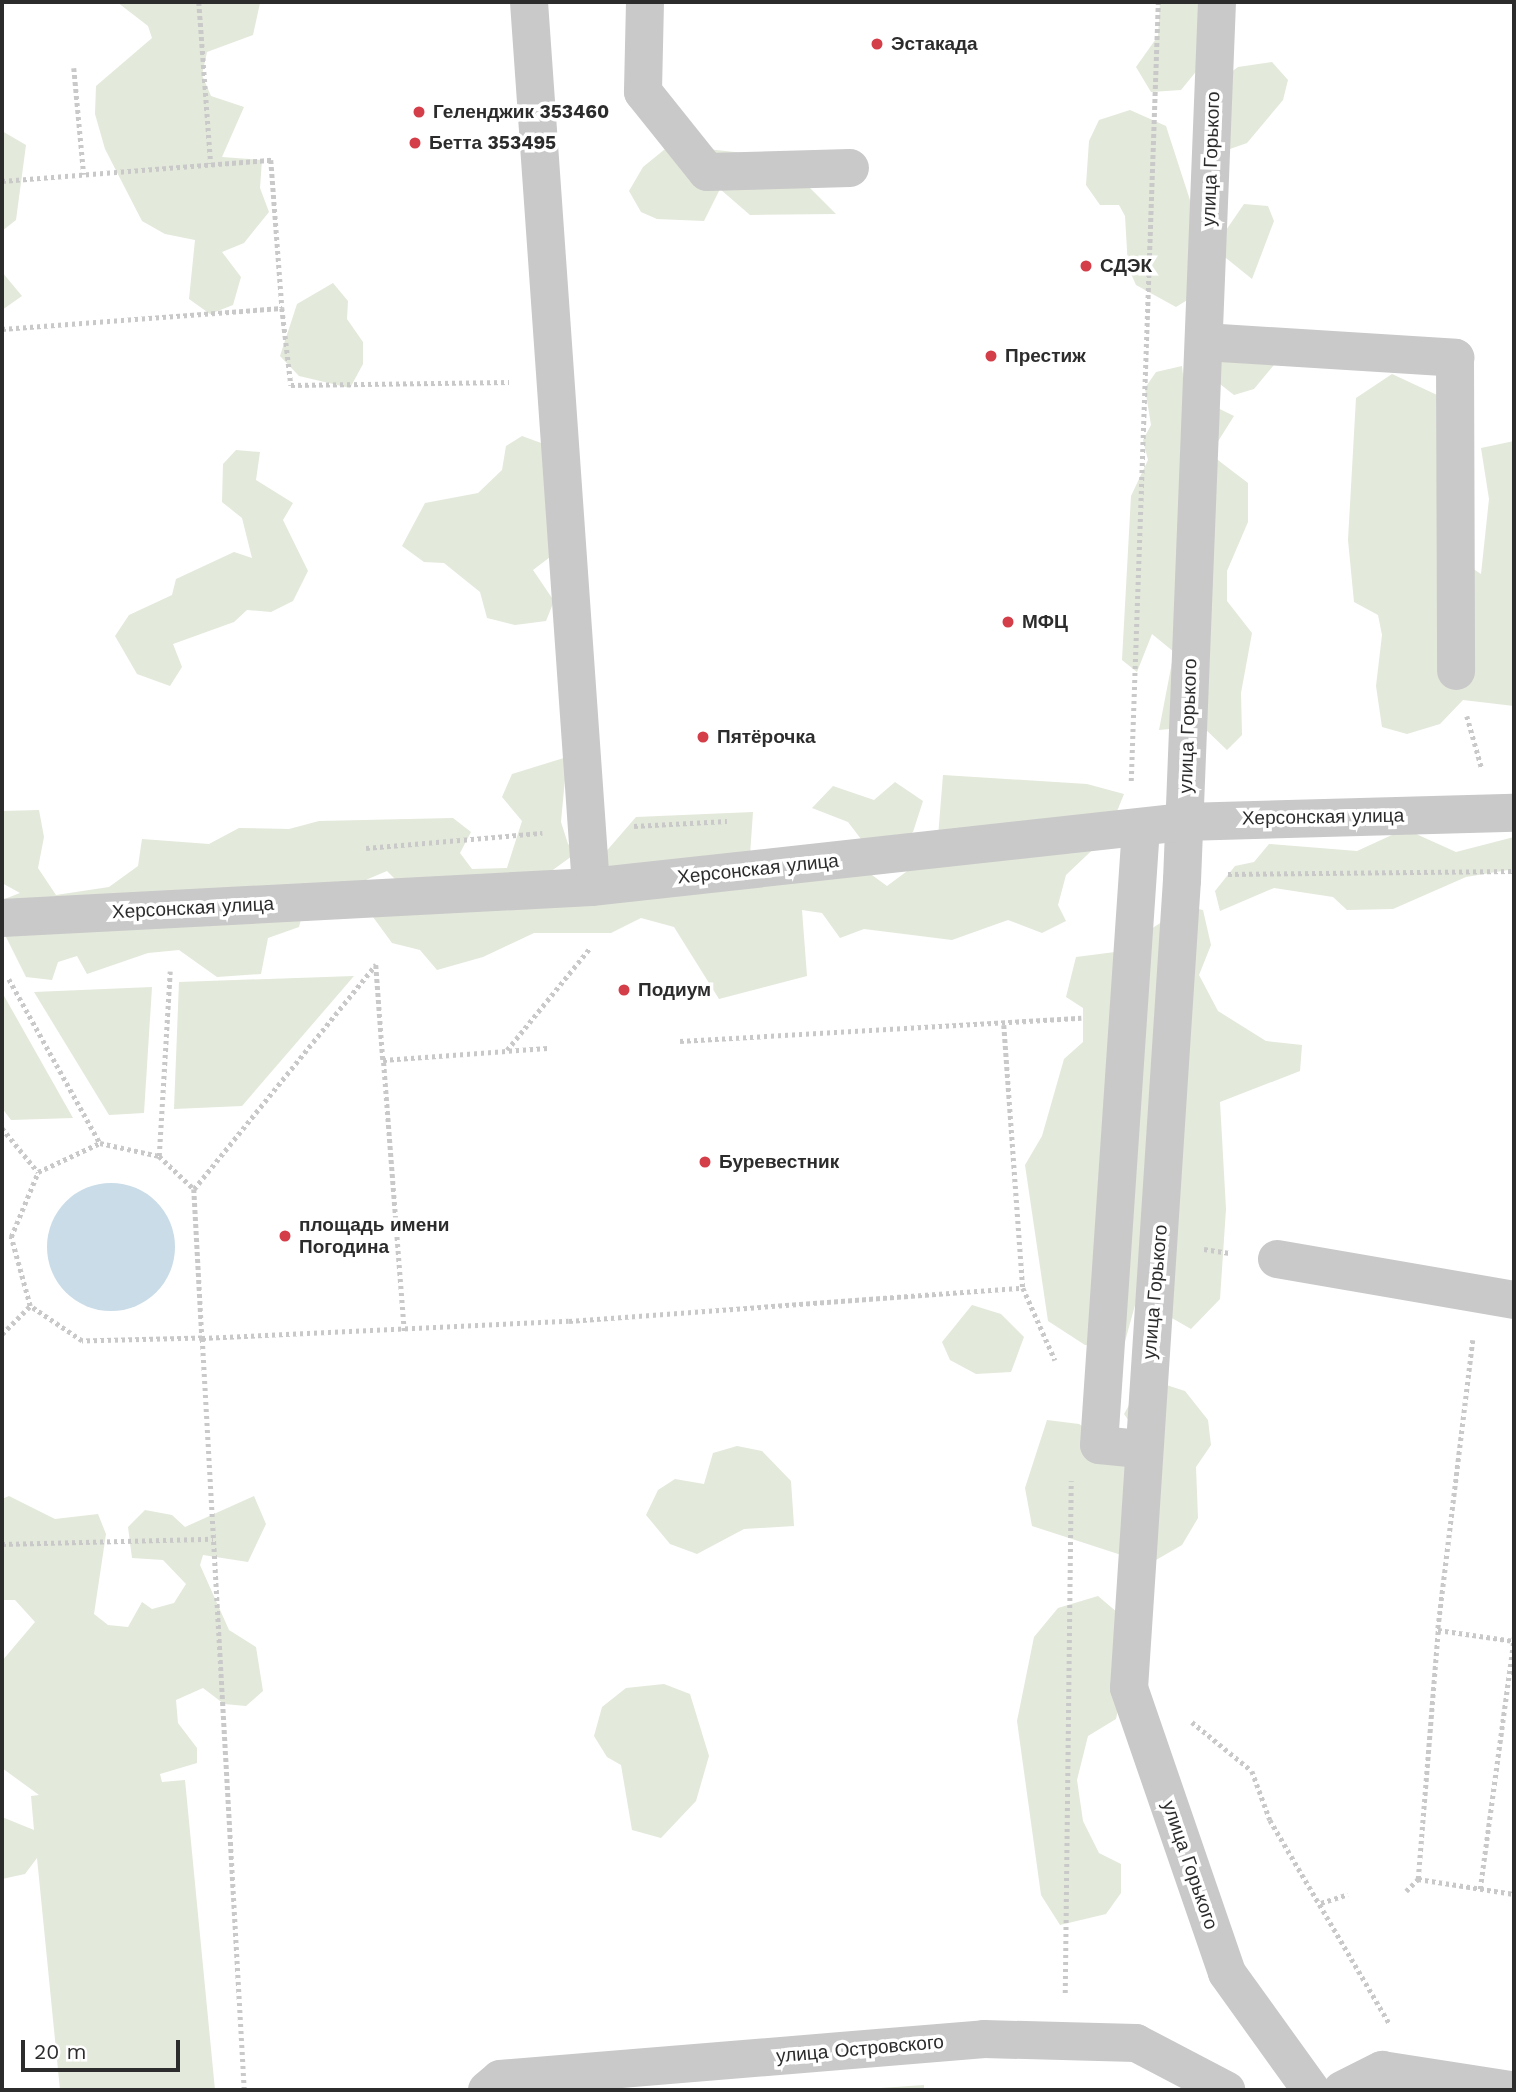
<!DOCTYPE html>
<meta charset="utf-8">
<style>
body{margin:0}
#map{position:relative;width:1516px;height:2092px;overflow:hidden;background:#fff;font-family:"Work Sans",sans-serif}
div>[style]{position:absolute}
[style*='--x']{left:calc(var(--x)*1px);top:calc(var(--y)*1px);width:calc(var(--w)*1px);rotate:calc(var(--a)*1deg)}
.green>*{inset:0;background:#e3e9db}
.water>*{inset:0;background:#c9dce7}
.round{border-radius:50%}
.path>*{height:4.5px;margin-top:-2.25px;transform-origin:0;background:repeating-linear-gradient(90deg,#c9c9c9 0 3.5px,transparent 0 7px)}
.minor>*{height:38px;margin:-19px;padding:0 19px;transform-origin:19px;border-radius:19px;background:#c9c9c9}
.dots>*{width:19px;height:19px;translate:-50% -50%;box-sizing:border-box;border:4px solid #fff;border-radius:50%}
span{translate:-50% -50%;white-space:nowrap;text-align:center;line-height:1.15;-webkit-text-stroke:7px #fff;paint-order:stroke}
.poi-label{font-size:19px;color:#2c2c2c;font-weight:700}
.left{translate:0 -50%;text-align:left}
.street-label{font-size:19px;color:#2c2c2c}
.frame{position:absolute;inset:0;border:4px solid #2c2c2c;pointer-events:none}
.scale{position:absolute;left:21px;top:2040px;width:159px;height:32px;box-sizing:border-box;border:4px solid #2c2c2c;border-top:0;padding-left:9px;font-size:21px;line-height:24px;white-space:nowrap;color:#2c2c2c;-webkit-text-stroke:5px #fff;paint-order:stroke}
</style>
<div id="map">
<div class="green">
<div style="clip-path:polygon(117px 2px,260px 3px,253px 35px,207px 52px,202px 75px,211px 96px,244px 107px,222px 157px,262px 160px,260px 188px,269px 212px,244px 243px,222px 252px,241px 277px,233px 305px,210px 314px,189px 299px,195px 240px,165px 234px,142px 221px,105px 149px,95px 114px,96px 86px,152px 38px,148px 26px)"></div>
<div style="clip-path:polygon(1160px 2px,1198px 2px,1203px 63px,1181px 90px,1151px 92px,1136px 67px,1158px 36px)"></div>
<div style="clip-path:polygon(1272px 62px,1288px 80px,1283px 100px,1247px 143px,1230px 149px,1216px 83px,1238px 67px)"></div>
<div style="clip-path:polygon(1130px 110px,1166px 126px,1199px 228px,1197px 294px,1176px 307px,1136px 285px,1128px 267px,1125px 216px,1119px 205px,1100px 205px,1086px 185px,1089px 141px,1099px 120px)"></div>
<div style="clip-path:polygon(2px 131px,26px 145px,16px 220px,2px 231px)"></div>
<div style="clip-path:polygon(670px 145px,753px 154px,804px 182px,836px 214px,750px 215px,720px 189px,704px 221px,657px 219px,641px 212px,629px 191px,643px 167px)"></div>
<div style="clip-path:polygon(1244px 204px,1268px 206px,1274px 221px,1252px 279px,1221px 254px,1222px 236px)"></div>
<div style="clip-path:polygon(2px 272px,22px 296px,2px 310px)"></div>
<div style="clip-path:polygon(333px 283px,348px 301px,347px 319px,363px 342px,363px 364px,350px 388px,299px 376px,280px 356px,297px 304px)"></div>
<div style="clip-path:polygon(1220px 336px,1278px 360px,1254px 389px,1234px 395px,1211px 377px)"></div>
<div style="clip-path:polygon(1182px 366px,1185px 392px,1234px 416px,1210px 454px,1248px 483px,1248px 522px,1227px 571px,1227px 601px,1252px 633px,1241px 693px,1242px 735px,1227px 750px,1202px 726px,1159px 730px,1174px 652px,1152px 634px,1137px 672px,1122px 660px,1131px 496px,1148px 460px,1143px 440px,1151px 425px,1145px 388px,1156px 372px)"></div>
<div style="clip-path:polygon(1392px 374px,1463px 407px,1464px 563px,1481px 574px,1489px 499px,1481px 448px,1514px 441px,1514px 706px,1463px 700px,1440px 724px,1407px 734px,1382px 727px,1376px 686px,1382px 635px,1378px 615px,1354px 602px,1348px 540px,1356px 398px)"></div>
<div style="clip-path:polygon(522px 436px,563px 451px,558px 551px,533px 570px,554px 601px,546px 621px,515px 625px,487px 618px,480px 592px,444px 563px,424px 562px,402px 546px,425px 503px,478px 493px,502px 470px,506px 446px)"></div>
<div style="clip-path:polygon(236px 450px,260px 452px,256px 480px,293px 503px,283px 520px,308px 571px,293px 601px,271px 612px,247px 610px,234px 622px,173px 644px,182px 667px,170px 686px,137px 674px,115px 636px,129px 615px,172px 595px,176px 579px,234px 552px,252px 558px,242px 518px,222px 502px,223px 464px)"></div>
<div style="clip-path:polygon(567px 757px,561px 822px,568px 844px,579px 851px,550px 872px,590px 870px,636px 817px,753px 812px,750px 855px,850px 859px,887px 886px,937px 849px,943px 775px,1087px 784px,1124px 794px,1107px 836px,1066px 875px,1058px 905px,1066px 921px,1042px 933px,1008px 920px,952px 940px,864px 929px,840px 938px,822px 913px,802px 910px,807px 976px,719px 999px,674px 927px,641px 918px,611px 933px,534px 933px,483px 957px,437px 970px,420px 950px,392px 943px,373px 917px,399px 883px,387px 871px,349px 887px,309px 888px,299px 927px,268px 938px,261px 974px,217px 977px,179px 950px,148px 953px,87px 974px,77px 956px,58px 962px,52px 980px,26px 977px,2px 929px,2px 900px,20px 893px,2px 883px,2px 811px,39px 810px,44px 837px,38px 868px,56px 895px,109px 887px,138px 866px,142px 839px,209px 844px,239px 828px,289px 829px,319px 821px,453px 818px,471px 832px,460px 853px,472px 869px,507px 868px,522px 821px,502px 797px,512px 774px)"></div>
<div style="clip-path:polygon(895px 782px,923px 801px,913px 832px,885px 850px,861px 839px,848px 822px,812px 808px,833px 786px,874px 800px)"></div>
<div style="clip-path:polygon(1405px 829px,1456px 852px,1514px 837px,1514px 875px,1508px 870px,1466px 877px,1393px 909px,1347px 910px,1333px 897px,1274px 888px,1220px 911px,1215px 891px,1235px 866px,1254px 862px,1269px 844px,1357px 851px)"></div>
<div style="clip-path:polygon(1168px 903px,1203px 910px,1211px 945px,1199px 975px,1218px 1011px,1266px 1041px,1302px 1045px,1300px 1071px,1220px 1102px,1226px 1209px,1220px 1299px,1191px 1329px,1137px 1298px,1124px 1345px,1085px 1345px,1048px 1321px,1025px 1165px,1042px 1136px,1064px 1059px,1083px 1042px,1083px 1008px,1066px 997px,1076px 957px,1115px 952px,1165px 920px)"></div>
<div style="clip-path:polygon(354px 976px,242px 1106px,174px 1109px,179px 982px)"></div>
<div style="clip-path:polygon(152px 987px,144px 1113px,109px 1115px,34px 992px)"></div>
<div style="clip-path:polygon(2px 994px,3px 994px,73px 1118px,11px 1120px,2px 1108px)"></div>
<div style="clip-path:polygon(972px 1305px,1001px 1314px,1024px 1337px,1011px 1372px,976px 1374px,950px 1360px,942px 1342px)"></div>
<div style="clip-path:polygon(1154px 1381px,1185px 1391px,1208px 1420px,1211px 1445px,1196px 1467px,1198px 1518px,1182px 1545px,1149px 1564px,1032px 1526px,1025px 1488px,1047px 1420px,1079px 1424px,1107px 1442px,1137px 1432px,1124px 1414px,1137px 1391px)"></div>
<div style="clip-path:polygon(737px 1446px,762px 1451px,791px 1481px,794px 1526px,744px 1529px,697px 1554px,670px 1544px,646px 1515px,658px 1490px,675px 1479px,704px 1484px,713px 1453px)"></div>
<div style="clip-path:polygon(9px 1496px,55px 1519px,98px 1514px,106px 1534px,94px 1614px,108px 1625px,128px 1627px,142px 1602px,152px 1609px,174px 1603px,186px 1584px,163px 1560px,132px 1558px,128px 1527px,145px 1510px,172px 1515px,185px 1527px,254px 1496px,266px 1524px,248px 1562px,203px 1555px,200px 1565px,229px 1630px,256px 1647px,263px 1691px,246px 1706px,224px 1704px,203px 1688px,176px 1700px,178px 1723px,197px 1748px,197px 1763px,160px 1774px,162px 1782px,185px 1780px,215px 2090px,60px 2090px,37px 1858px,25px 1874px,2px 1879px,2px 1817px,34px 1830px,31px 1796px,39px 1795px,2px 1768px,2px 1661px,35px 1622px,15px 1600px,2px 1600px,2px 1499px)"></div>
<div style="clip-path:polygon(1098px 1596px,1118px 1613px,1124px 1683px,1116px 1719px,1088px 1736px,1077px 1780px,1083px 1821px,1099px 1853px,1121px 1864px,1121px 1893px,1106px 1914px,1060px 1925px,1041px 1895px,1017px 1721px,1034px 1637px,1058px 1608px)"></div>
<div style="clip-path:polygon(664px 1684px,690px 1694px,709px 1756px,696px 1801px,661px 1838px,632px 1830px,621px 1765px,607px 1757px,594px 1736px,602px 1707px,626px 1688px)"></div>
<div style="clip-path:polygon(924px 2085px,924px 2090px,852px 2090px)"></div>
</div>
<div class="water">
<div class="round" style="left:47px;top:1183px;width:128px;height:128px"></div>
</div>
<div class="path">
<div style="--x:199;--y:2;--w:162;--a:85.8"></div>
<div style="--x:74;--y:68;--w:107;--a:84.7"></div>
<div style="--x:2;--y:181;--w:270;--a:-4.5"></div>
<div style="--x:271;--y:160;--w:148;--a:85.7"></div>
<div style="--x:2;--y:329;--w:281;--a:-4.3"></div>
<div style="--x:282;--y:308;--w:78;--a:83.3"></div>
<div style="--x:291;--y:385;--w:218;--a:-0.8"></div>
<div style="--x:1467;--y:716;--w:55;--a:74.2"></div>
<div style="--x:1131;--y:781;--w:779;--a:-88.01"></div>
<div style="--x:634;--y:826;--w:93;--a:-3.1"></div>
<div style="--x:366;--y:848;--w:177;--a:-4.9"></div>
<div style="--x:1228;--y:874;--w:286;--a:-0.6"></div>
<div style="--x:376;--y:965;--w:95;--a:85.8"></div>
<div style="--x:9;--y:979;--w:188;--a:61"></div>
<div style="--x:1004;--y:1025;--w:264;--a:85.9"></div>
<div style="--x:1023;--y:1288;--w:79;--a:66"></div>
<div style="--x:680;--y:1041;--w:402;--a:-3.3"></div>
<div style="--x:507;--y:1050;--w:132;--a:-50.9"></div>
<div style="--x:2;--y:1128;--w:57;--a:50.7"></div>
<div style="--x:100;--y:1143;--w:60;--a:12.4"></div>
<div style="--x:159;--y:1156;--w:48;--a:43.3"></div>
<div style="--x:194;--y:1189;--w:149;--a:86.9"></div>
<div style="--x:202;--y:1338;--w:120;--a:178.6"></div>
<div style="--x:82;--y:1341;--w:63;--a:-146.1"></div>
<div style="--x:30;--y:1306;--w:72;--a:-105.4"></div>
<div style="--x:11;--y:1237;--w:70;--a:-67.4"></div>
<div style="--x:38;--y:1172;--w:68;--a:-25.1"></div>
<div style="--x:159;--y:1156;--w:185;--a:-86.6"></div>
<div style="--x:194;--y:1189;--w:289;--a:-51"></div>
<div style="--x:1204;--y:1249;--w:26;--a:9"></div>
<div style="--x:404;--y:1331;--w:272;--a:-94.4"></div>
<div style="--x:383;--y:1060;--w:165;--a:-4.2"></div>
<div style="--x:2;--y:1334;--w:40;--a:-45"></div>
<div style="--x:1473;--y:1340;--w:292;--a:96.9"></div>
<div style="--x:1438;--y:1630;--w:77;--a:8.2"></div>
<div style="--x:2;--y:1544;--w:211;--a:-1.4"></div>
<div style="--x:1192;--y:1722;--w:77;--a:39.2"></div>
<div style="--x:1252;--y:1771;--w:52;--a:69.8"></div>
<div style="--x:1270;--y:1820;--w:235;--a:59.6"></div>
<div style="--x:1418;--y:1879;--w:250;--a:-85.4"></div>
<div style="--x:1480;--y:1889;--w:254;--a:-82.3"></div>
<div style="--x:1406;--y:1891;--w:17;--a:-45"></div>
<div style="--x:1418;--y:1879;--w:97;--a:8.9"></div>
<div style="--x:1321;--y:1903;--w:28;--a:-18"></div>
<div style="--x:1065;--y:1993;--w:512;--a:-89.33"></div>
<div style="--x:244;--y:2090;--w:753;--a:-93.2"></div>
<div style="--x:202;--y:1338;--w:367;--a:-2.7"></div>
<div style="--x:569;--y:1321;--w:455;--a:-4.2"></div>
</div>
<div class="minor">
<div style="--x:529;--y:2;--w:887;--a:85.99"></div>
<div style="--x:645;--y:2;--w:90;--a:91.3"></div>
<div style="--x:643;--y:92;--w:102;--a:51.3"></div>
<div style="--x:707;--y:172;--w:143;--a:-1.6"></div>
<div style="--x:1217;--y:2;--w:879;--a:92.28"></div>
<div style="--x:1182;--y:880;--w:810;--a:93.75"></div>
<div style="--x:1129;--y:1688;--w:301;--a:71"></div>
<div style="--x:1227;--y:1973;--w:144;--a:54.3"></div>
<div style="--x:1204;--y:342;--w:252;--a:3.6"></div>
<div style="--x:1455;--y:358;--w:313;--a:89.8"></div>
<div style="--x:2;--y:918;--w:590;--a:-3.01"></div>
<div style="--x:591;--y:887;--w:597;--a:-6.26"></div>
<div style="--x:1184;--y:822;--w:330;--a:-1.6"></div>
<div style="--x:1277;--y:1259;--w:241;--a:9.8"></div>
<div style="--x:1140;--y:1449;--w:41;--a:-174.4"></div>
<div style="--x:1099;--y:1445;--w:619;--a:-86.11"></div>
<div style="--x:487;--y:2090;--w:17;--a:-40"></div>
<div style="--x:500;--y:2079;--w:486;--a:-4.7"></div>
<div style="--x:984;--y:2039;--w:152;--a:1.5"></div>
<div style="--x:1136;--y:2043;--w:102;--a:27.6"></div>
<div style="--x:1342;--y:2090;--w:45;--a:-26.6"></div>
<div style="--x:1382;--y:2070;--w:130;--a:8.9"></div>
</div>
<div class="dots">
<div style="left:877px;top:44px;background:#d43e49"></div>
<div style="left:419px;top:112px;background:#d43e49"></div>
<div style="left:415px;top:143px;background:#d43e49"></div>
<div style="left:1086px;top:266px;background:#d43e49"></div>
<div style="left:991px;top:356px;background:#d43e49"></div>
<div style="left:1008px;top:622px;background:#d43e49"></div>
<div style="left:703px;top:737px;background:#d43e49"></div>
<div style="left:624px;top:990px;background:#d43e49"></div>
<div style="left:705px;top:1162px;background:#d43e49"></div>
<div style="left:285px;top:1236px;background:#d43e49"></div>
</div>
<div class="poi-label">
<span class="left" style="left:891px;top:44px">Эстакада</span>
<span class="left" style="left:433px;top:112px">Геленджик 353460</span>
<span class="left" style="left:429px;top:143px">Бетта 353495</span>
<span class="left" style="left:1100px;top:266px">СДЭК</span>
<span class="left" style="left:1005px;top:356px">Престиж</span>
<span class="left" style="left:1022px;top:622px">МФЦ</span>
<span class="left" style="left:717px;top:737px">Пятёрочка</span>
<span class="left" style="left:638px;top:990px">Подиум</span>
<span class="left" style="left:719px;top:1162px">Буревестник</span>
<span class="left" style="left:299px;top:1236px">площадь имени<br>Погодина</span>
</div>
<div class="street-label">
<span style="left:1211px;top:159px;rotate:-88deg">улица Горького</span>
<span style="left:1188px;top:726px;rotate:-88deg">улица Горького</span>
<span style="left:1323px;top:817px;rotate:-1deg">Херсонская улица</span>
<span style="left:758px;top:869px;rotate:-6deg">Херсонская улица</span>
<span style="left:193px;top:908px;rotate:-3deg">Херсонская улица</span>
<span style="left:1155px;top:1292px;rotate:-85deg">улица Горького</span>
<span style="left:1190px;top:1865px;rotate:71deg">улица Горького</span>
<span style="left:860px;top:2049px;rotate:-5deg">улица Островского</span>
</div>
<div class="frame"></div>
<div class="scale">20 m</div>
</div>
